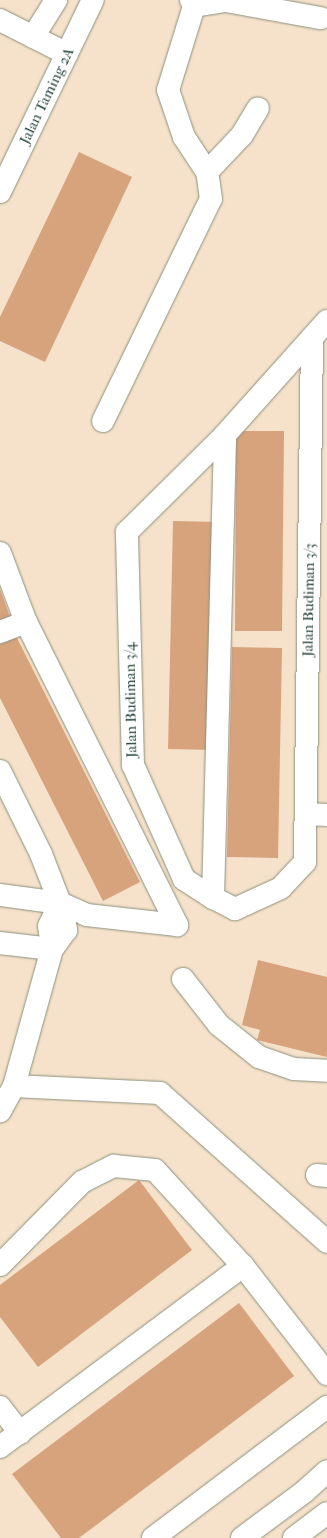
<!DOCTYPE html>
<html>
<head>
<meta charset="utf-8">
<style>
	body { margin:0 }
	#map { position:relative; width:327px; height:1538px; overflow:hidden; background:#f6e2ca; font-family:"IM FELL French Canon",serif }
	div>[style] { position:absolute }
	.building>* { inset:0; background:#d6a37c }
	.roads { filter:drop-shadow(0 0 1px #8a907f) drop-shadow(0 0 1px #8a907f) }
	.minor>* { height:22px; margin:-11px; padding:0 11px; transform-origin:11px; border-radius:11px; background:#fff }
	span { translate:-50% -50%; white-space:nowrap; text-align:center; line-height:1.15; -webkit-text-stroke:3.5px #fff; paint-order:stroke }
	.street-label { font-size:15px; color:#1f3d34 }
</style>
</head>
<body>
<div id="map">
	<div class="building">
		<i style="clip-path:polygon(79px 152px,132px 177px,45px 362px,0 341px,0 317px)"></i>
		<i style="clip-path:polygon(236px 431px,284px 431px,282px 631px,235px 631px)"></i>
		<i style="clip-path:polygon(173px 521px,220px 522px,215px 750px,168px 749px)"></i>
		<i style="clip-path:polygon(0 589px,10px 617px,0 620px)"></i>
		<i style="clip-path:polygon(16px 636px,140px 882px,103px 901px,0 698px,0 644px)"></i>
		<i style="clip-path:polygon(232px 647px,282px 648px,278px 858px,227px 857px)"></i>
		<i style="clip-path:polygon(258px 960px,327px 977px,327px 1057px,257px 1040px,260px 1030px,242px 1025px)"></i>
		<i style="clip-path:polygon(139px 1180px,192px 1250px,38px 1367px,0 1317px,0 1285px)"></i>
		<i style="clip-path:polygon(239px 1303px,294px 1376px,79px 1538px,61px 1538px,12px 1474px)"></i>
	</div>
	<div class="roads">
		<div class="minor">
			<i style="left:194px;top:6px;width:32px;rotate:-9deg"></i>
			<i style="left:226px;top:1px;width:96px;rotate:10.3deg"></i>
			<i style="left:0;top:20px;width:75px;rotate:26.9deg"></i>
			<i style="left:33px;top:37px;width:44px;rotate:-58.1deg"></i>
			<i style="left:207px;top:172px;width:51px;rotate:-46.6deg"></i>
			<i style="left:242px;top:135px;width:31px;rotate:-59deg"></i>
			<i style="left:0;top:192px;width:213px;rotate:-64.2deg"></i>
			<i style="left:312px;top:338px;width:524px;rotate:90.77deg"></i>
			<i style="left:305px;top:862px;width:35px;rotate:133deg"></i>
			<i style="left:281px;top:888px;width:51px;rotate:155.5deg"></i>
			<i style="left:235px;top:909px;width:25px;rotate:-153deg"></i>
			<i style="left:213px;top:898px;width:35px;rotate:-147deg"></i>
			<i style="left:184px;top:879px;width:125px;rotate:-114.1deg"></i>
			<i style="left:133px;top:765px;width:233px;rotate:-91.5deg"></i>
			<i style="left:127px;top:532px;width:138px;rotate:-44.7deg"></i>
			<i style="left:225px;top:435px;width:153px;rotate:-48.2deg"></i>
			<i style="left:103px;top:421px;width:247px;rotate:-64.1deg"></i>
			<i style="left:211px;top:199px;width:27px;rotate:-98deg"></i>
			<i style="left:207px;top:172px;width:42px;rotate:-123.3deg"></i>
			<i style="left:184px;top:137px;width:50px;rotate:-108.8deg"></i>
			<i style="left:168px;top:90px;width:88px;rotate:-72.8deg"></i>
			<i style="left:194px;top:6px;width:7px;rotate:-117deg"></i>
			<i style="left:0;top:553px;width:74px;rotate:69.4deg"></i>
			<i style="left:26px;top:622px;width:339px;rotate:63.5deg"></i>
			<i style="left:177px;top:925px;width:91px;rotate:-173.7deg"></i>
			<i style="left:87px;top:915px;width:30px;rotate:-156deg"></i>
			<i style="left:60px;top:903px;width:61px;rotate:-172.4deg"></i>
			<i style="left:0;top:632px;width:28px;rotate:-21deg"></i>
			<i style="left:0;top:771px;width:93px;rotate:63.7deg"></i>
			<i style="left:41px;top:854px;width:53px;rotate:68.8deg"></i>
			<i style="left:60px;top:903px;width:28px;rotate:77deg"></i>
			<i style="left:66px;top:930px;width:24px;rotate:126deg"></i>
			<i style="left:52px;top:949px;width:23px;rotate:-97deg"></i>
			<i style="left:49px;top:926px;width:25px;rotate:-64deg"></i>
			<i style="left:306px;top:814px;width:21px;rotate:3deg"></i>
			<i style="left:213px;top:898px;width:463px;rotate:-88.5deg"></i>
			<i style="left:0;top:943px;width:52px;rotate:6.6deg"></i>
			<i style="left:52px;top:949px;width:142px;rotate:105.5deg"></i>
			<i style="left:14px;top:1086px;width:29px;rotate:119deg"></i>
			<i style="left:183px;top:979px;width:58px;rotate:52deg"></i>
			<i style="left:219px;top:1025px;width:51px;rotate:38.7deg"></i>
			<i style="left:259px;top:1057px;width:37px;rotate:19deg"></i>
			<i style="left:294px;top:1069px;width:33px;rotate:3deg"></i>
			<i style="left:14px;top:1086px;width:146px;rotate:2.7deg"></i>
			<i style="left:160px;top:1093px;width:224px;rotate:41.7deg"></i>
			<i style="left:317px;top:1175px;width:10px;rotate:6deg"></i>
			<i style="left:0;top:1265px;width:117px;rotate:-45.3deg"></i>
			<i style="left:82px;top:1182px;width:36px;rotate:-27deg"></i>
			<i style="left:114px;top:1166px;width:41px;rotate:5.6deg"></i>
			<i style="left:155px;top:1170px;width:130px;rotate:47.5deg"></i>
			<i style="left:243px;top:1266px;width:137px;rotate:52.1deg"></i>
			<i style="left:0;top:1407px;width:33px;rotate:52deg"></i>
			<i style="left:0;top:1447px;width:303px;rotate:-36.7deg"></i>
			<i style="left:153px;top:1538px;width:218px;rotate:-37deg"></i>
			<i style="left:242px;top:1538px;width:77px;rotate:-36.6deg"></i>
			<i style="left:304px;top:1492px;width:31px;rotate:-42deg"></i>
			<i style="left:294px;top:1538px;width:41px;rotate:-37.1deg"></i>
		</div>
	</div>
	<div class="street-label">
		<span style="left:47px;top:96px;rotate:-64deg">Jalan Taming 2A</span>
		<span style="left:309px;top:600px;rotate:-89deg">Jalan Budiman 3/3</span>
		<span style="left:131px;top:700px;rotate:-91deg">Jalan Budiman 3/4</span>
	</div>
</div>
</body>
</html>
